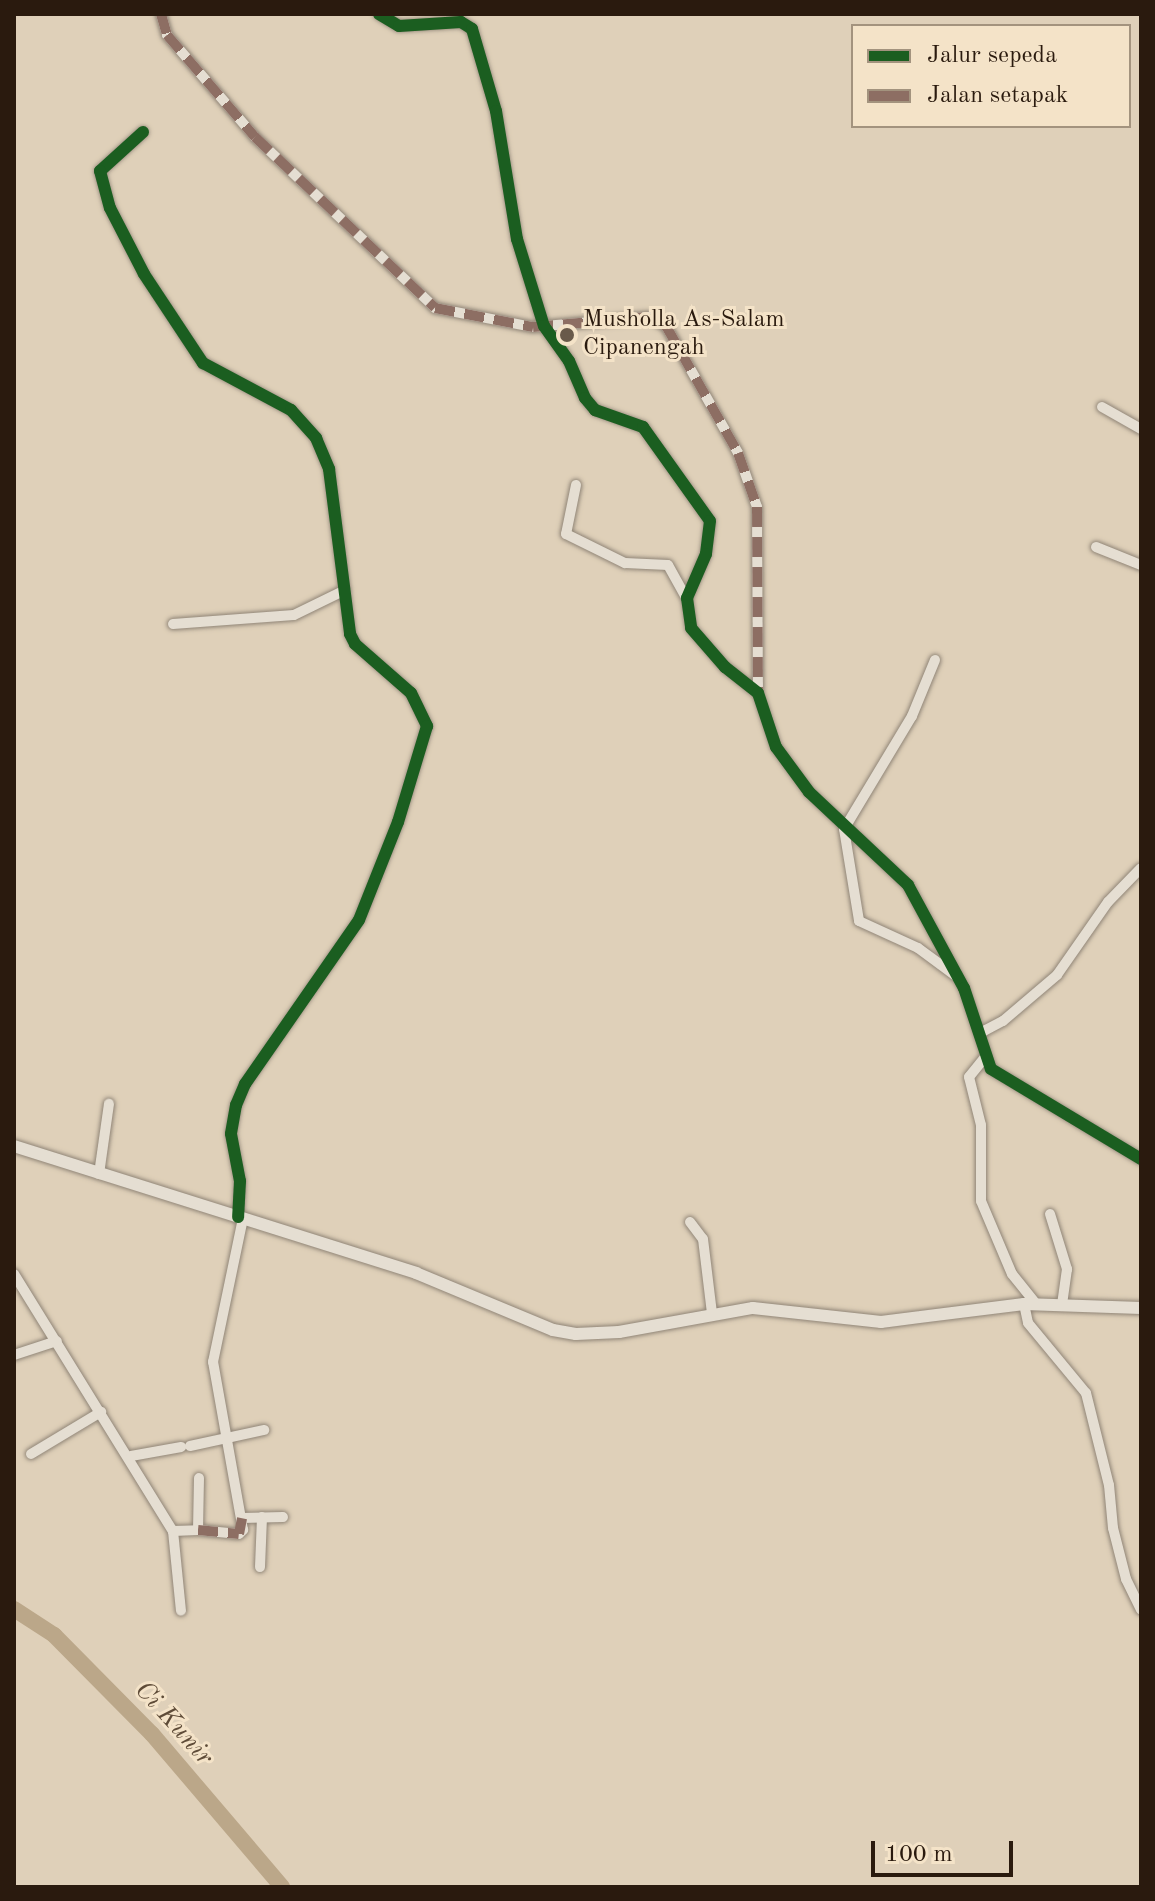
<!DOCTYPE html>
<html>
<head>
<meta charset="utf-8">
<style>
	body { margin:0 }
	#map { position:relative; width:1155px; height:1901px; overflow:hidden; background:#dfd0b9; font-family:"Old Standard TT",serif }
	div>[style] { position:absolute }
	.river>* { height:16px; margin:-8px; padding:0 8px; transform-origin:8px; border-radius:8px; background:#bba789 }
	.roads { filter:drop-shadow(0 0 2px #908577) drop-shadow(0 0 2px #908577) }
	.minor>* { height:10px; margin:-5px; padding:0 5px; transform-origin:5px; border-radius:5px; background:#e5ded2 }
	.tertiary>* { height:12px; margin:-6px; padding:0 6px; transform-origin:6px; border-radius:6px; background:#e5ded2 }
	.quiet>* { height:10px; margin-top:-5px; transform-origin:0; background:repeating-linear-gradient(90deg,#8d6e63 0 20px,transparent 0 30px) }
	.cycleway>* { height:12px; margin:-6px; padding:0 6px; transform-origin:6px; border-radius:6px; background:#1b5e20 }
	.dots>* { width:22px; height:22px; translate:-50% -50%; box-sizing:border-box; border:4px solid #f4e3c8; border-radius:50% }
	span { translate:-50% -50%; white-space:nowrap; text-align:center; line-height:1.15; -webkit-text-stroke:6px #f4e3c8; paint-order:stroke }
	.poi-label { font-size:24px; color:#2a1a0e }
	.left { translate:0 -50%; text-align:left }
	.water-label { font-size:26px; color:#5e4b37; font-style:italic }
	.frame { position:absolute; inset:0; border:16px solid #2a1a0e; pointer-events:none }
	.legend { position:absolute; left:851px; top:24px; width:280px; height:104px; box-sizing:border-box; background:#f4e3c8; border:2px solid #a3937e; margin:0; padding:10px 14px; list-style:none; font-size:24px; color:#2a1a0e }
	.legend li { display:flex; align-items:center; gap:16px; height:40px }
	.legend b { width:40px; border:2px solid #a3937e }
	.scale { position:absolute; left:871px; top:1841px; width:142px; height:36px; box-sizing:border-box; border:4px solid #2a1a0e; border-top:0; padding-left:10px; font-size:24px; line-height:28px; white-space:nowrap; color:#2a1a0e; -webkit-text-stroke:6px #f4e3c8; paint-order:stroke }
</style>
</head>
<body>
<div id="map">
	<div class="river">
		<i style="left:14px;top:1609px;width:48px;rotate:33deg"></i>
		<i style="left:54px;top:1635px;width:139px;rotate:45.3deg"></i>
		<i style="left:152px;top:1734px;width:201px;rotate:49.6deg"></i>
	</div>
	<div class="roads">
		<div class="minor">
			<i style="left:161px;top:14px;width:22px;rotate:74deg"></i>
			<i style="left:167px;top:35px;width:135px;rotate:49.2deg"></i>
			<i style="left:255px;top:137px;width:248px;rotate:43.5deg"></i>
			<i style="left:435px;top:308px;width:100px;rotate:11deg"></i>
			<i style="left:533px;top:327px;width:116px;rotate:-4.9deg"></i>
			<i style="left:649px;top:317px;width:19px;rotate:28deg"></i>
			<i style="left:666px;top:326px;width:146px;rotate:60.4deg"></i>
			<i style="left:738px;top:453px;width:57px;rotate:70.6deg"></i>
			<i style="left:757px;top:507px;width:186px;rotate:89.7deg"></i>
			<i style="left:379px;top:14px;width:23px;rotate:31deg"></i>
			<i style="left:399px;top:26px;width:62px;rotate:-3.7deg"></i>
			<i style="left:461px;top:22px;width:13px;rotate:32deg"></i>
			<i style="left:472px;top:29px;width:85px;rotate:73.7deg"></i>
			<i style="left:496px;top:111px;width:130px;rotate:80.7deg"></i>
			<i style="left:517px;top:239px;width:91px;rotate:72.8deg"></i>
			<i style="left:544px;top:326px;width:43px;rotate:54.5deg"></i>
			<i style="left:569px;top:361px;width:40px;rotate:66.6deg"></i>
			<i style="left:585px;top:398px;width:16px;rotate:50deg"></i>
			<i style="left:595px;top:410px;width:51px;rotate:19.5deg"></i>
			<i style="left:643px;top:427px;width:115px;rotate:54.5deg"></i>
			<i style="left:710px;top:521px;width:33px;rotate:97deg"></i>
			<i style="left:706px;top:554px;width:48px;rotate:113.4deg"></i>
			<i style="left:687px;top:598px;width:30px;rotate:82deg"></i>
			<i style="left:691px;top:628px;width:52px;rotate:48.9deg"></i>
			<i style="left:725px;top:667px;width:42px;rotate:38.2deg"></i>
			<i style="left:758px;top:693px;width:57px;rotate:71.6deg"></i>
			<i style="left:776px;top:747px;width:56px;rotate:53.7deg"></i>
			<i style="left:809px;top:792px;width:136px;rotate:43.2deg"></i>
			<i style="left:908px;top:885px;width:117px;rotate:61.5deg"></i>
			<i style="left:964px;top:988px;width:85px;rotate:71.6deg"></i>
			<i style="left:991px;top:1069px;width:175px;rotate:31deg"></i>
			<i style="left:143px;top:132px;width:58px;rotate:137.8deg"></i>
			<i style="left:100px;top:171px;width:38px;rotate:75deg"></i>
			<i style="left:110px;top:208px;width:74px;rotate:62.7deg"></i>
			<i style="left:144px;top:274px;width:107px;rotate:56.5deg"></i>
			<i style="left:203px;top:363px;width:100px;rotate:28.1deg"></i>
			<i style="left:291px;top:410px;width:38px;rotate:48deg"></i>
			<i style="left:316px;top:438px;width:34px;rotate:67deg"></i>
			<i style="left:329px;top:469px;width:166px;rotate:82.7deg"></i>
			<i style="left:350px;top:634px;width:11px;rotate:63deg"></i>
			<i style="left:355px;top:644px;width:74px;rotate:41.2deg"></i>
			<i style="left:411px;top:693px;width:37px;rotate:64deg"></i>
			<i style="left:427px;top:726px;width:100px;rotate:106.8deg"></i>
			<i style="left:398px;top:822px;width:105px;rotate:111.7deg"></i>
			<i style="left:359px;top:920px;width:200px;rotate:124.8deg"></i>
			<i style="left:245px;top:1084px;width:23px;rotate:113deg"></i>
			<i style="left:236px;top:1105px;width:29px;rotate:100deg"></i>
			<i style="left:231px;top:1134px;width:48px;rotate:79.2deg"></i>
			<i style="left:240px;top:1181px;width:36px;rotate:93deg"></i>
			<i style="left:1102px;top:407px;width:45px;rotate:29.4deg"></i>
			<i style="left:576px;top:485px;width:50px;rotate:101.5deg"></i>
			<i style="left:566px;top:534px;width:66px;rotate:26.2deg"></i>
			<i style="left:625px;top:563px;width:43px;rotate:2.7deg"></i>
			<i style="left:668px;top:565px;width:37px;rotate:61deg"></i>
			<i style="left:1096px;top:547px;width:48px;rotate:21.8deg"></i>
			<i style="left:173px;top:624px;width:121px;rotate:-4.3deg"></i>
			<i style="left:294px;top:615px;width:57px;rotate:-26.1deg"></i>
			<i style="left:935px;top:660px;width:61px;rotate:112.3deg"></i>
			<i style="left:912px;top:716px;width:132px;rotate:121deg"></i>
			<i style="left:844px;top:829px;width:93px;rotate:80.7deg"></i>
			<i style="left:859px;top:921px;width:65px;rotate:24.6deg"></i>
			<i style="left:918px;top:948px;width:47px;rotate:36.4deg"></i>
			<i style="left:980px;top:1033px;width:26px;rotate:-28deg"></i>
			<i style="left:1003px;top:1021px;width:71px;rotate:-40.4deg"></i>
			<i style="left:1057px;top:975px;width:89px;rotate:-55.1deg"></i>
			<i style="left:1108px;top:902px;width:47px;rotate:-45.9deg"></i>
			<i style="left:986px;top:1056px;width:27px;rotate:129deg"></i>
			<i style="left:969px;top:1077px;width:49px;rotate:76deg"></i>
			<i style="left:981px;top:1125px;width:76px;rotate:90deg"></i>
			<i style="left:981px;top:1201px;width:79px;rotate:67deg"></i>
			<i style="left:1012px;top:1274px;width:38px;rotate:51deg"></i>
			<i style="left:99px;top:1174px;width:71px;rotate:-81.9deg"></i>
			<i style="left:1050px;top:1214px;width:58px;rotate:72.8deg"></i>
			<i style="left:1067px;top:1269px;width:35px;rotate:98deg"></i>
			<i style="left:690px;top:1222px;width:21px;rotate:53deg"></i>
			<i style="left:703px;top:1239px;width:75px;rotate:83.1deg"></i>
			<i style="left:14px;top:1274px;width:302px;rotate:58.3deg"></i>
			<i style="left:173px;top:1531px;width:80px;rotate:84.3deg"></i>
			<i style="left:1024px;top:1304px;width:19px;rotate:78deg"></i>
			<i style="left:1028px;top:1323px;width:91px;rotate:50.4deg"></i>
			<i style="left:1086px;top:1393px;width:95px;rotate:76deg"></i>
			<i style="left:1109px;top:1485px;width:43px;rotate:84.7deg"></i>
			<i style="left:1113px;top:1528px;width:53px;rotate:75.7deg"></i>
			<i style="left:1126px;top:1579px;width:34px;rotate:64deg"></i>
			<i style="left:14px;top:1355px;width:45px;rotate:-18deg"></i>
			<i style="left:190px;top:1446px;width:76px;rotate:-12.2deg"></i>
			<i style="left:31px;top:1454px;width:82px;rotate:-31deg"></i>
			<i style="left:131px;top:1456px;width:51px;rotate:-10.2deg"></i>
			<i style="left:242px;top:1518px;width:41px;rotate:-1.4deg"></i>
			<i style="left:198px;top:1530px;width:41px;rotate:5.6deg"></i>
			<i style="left:239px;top:1534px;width:6px;rotate:-45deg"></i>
			<i style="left:243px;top:1530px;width:171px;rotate:-100.1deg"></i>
			<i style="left:213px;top:1362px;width:146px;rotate:-78.2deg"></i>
			<i style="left:173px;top:1531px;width:25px;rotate:-2deg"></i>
			<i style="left:198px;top:1530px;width:52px;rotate:-88.9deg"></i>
			<i style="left:260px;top:1567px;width:50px;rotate:-87.7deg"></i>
		</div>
		<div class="tertiary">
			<i style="left:14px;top:1146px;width:422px;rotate:17.5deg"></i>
			<i style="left:416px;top:1273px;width:148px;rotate:22.6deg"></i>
			<i style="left:553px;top:1330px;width:23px;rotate:10deg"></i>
			<i style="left:576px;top:1334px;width:43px;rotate:-2.7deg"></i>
			<i style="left:619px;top:1332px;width:136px;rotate:-10.2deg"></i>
			<i style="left:753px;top:1308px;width:129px;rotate:6.2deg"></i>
			<i style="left:881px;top:1322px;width:144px;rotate:-7.2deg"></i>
			<i style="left:1024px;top:1304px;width:117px;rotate:2deg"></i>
		</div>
	</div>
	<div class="quiet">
		<i style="left:161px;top:14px;width:22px;rotate:74deg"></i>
		<i style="left:167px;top:35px;width:135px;rotate:49.2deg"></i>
		<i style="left:255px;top:137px;width:248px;rotate:43.5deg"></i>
		<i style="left:435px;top:308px;width:100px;rotate:11deg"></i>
		<i style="left:533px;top:327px;width:116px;rotate:-4.9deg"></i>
		<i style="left:649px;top:317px;width:19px;rotate:28deg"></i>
		<i style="left:666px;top:326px;width:146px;rotate:60.4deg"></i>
		<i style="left:738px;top:453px;width:57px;rotate:70.6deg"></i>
		<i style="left:757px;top:507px;width:186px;rotate:89.7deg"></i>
		<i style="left:198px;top:1530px;width:41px;rotate:5.6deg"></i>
		<i style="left:239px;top:1534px;width:16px;rotate:-79deg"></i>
	</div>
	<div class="cycleway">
		<i style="left:379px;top:14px;width:23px;rotate:31deg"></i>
		<i style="left:399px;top:26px;width:62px;rotate:-3.7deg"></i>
		<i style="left:461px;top:22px;width:13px;rotate:32deg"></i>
		<i style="left:472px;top:29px;width:85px;rotate:73.7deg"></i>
		<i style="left:496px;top:111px;width:130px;rotate:80.7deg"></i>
		<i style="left:517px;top:239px;width:91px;rotate:72.8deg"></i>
		<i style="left:544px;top:326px;width:43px;rotate:54.5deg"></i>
		<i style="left:569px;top:361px;width:40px;rotate:66.6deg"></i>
		<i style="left:585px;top:398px;width:16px;rotate:50deg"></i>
		<i style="left:595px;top:410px;width:51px;rotate:19.5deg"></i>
		<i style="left:643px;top:427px;width:115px;rotate:54.5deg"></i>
		<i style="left:710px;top:521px;width:33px;rotate:97deg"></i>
		<i style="left:706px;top:554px;width:48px;rotate:113.4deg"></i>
		<i style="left:687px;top:598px;width:30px;rotate:82deg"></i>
		<i style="left:691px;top:628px;width:52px;rotate:48.9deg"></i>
		<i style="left:725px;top:667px;width:42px;rotate:38.2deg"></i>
		<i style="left:758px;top:693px;width:57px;rotate:71.6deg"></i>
		<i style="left:776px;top:747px;width:56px;rotate:53.7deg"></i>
		<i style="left:809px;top:792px;width:136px;rotate:43.2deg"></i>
		<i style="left:908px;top:885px;width:117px;rotate:61.5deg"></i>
		<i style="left:964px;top:988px;width:85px;rotate:71.6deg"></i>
		<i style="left:991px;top:1069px;width:175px;rotate:31deg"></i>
		<i style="left:143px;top:132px;width:58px;rotate:137.8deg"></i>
		<i style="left:100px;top:171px;width:38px;rotate:75deg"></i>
		<i style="left:110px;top:208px;width:74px;rotate:62.7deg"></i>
		<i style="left:144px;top:274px;width:107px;rotate:56.5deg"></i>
		<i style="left:203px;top:363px;width:100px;rotate:28.1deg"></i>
		<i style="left:291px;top:410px;width:38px;rotate:48deg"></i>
		<i style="left:316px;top:438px;width:34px;rotate:67deg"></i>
		<i style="left:329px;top:469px;width:166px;rotate:82.7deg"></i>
		<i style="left:350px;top:634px;width:11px;rotate:63deg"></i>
		<i style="left:355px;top:644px;width:74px;rotate:41.2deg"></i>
		<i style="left:411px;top:693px;width:37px;rotate:64deg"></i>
		<i style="left:427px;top:726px;width:100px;rotate:106.8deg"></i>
		<i style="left:398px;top:822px;width:105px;rotate:111.7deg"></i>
		<i style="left:359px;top:920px;width:200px;rotate:124.8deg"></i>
		<i style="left:245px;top:1084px;width:23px;rotate:113deg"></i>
		<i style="left:236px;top:1105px;width:29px;rotate:100deg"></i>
		<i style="left:231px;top:1134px;width:48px;rotate:79.2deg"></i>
		<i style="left:240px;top:1181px;width:36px;rotate:93deg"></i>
	</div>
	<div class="dots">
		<i style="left:567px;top:335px;background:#695a4a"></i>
	</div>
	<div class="poi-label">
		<span class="left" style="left:583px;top:335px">Musholla As-Salam<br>Cipanengah</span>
	</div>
	<div class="water-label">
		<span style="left:173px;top:1724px;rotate:48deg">Ci Kunir</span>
	</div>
	<div class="frame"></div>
	<ul class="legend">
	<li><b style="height:10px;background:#1b5e20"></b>Jalur sepeda</li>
	<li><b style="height:10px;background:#8d6e63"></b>Jalan setapak</li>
	</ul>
	<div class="scale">100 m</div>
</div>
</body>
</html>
